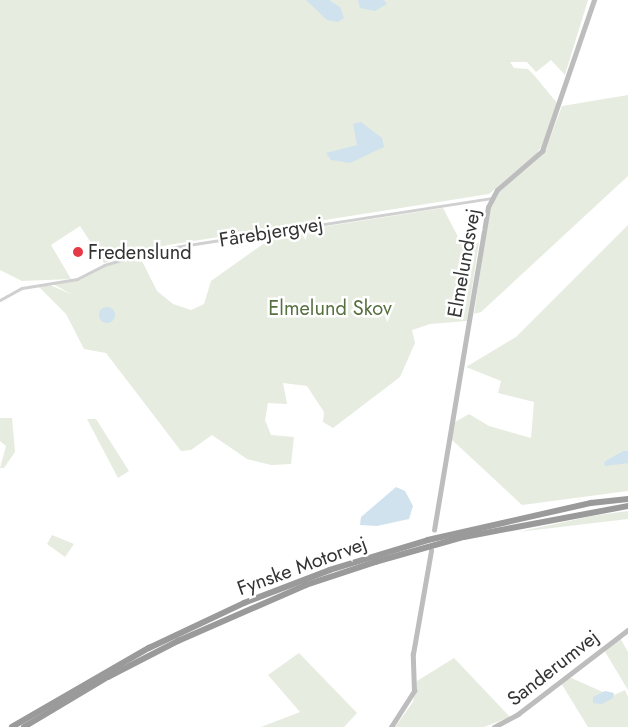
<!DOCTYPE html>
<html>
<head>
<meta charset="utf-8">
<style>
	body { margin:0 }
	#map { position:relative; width:628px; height:727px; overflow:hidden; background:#fff; font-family:Jost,sans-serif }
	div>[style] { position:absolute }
	.green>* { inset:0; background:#e6ecdf }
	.water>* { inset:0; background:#cfe2ee }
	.round { border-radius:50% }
	.street>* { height:3px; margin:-1.5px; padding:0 1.5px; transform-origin:1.5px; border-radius:1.5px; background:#d0d0d0 }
	.secondary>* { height:4.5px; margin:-2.25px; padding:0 2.25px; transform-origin:2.25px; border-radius:2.25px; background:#bdbdbd }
	.highway>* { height:5.5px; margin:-2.75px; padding:0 2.75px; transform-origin:2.75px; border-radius:2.75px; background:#9a9a9a }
	.dots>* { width:14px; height:14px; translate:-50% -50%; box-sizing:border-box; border:2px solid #fff; border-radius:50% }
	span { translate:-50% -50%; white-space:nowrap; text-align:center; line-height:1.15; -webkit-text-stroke:5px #fff; paint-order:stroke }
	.street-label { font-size:20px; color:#333 }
	.poi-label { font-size:20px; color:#333 }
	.left { translate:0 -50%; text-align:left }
	.park-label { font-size:20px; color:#56703f }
</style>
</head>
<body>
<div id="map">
	<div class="green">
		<i style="clip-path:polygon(0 0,588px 0,565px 75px,551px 60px,536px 72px,527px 62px,510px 62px,514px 68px,528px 69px,534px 75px,557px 103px,542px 146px,536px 154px,489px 194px,168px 245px,104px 263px,80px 226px,51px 245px,71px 279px,22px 281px,0 270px)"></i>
		<i style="clip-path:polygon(628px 95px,628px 176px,481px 312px,474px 314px,489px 211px,497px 194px,545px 151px,562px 106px)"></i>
		<i style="clip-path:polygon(443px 208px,466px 252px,479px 242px,467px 321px,430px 324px,412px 330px,415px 343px,400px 377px,333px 428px,323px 422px,324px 412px,307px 386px,283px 383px,287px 404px,268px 403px,265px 420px,271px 435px,294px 437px,291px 464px,271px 465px,247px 459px,212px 435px,191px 450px,181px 451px,106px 353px,84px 349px,66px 314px,39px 287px,50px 285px,73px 295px,53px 284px,79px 280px,106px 266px,140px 257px,157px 291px,173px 304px,191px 310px,204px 304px,211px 281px,277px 234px)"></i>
		<i style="clip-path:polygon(628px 225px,628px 491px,522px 505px,451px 439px,455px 422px,469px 414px,489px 426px,531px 438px,534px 402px,498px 393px,501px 381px,466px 367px,516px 337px)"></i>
		<i style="clip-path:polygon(0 418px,12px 418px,15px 452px,4px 468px,0 468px,6px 446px,0 441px)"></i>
		<i style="clip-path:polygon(87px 419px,96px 419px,129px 471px,118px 478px)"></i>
		<i style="clip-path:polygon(628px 511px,628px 519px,518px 532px,592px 516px)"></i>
		<i style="clip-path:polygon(52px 535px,74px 544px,65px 557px,47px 544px)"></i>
		<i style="clip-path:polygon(620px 638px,628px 652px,628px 690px,604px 650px)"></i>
		<i style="clip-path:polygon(299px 653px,357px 713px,344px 727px,261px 727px,300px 712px,268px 675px)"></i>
		<i style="clip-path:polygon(454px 658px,510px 717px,484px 727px,395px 727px,413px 702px,417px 681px)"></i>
		<i style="clip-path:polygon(569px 677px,612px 696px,625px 690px,628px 697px,628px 727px,588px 727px,561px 683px)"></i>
	</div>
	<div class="water">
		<i style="clip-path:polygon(306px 0,329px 0,340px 7px,344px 18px,338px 22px,327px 20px)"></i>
		<i style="clip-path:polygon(358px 0,384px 0,387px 4px,375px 11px,360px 8px)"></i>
		<i style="clip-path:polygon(361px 122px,382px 138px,384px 147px,350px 163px,331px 160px,326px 153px,357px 145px,353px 124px)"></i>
		<i class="round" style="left:99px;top:307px;width:16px;height:16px"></i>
		<i style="clip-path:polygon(623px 451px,628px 451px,628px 463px,605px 466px,604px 462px)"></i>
		<i style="clip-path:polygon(396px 487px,405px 491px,413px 506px,409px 519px,377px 526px,360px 525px,361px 517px)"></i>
		<i style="clip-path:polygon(605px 691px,614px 693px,613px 698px,602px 704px,593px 703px,593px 697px)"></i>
	</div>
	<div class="street">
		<i style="left:0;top:300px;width:25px;rotate:-29deg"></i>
		<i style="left:22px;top:288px;width:56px;rotate:-9.3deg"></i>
		<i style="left:77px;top:279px;width:30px;rotate:-27deg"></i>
		<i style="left:104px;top:265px;width:54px;rotate:-16.1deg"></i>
		<i style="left:156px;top:250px;width:339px;rotate:-8.8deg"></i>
	</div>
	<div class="secondary">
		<i style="left:434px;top:530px;width:327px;rotate:-80.5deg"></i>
		<i style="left:488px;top:207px;width:19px;rotate:-62deg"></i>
		<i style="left:497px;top:190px;width:60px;rotate:-40.9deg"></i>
		<i style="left:542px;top:151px;width:160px;rotate:-71deg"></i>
		<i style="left:391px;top:727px;width:43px;rotate:-57.4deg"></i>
		<i style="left:414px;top:691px;width:37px;rotate:-92deg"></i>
		<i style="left:413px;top:654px;width:105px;rotate:-80.1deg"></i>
		<i style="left:494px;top:727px;width:27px;rotate:-28deg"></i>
		<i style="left:518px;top:714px;width:138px;rotate:-37.4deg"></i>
	</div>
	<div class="highway">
		<i style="left:12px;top:727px;width:158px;rotate:-30deg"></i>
		<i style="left:149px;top:648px;width:105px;rotate:-25.3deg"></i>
		<i style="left:244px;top:603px;width:92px;rotate:-21deg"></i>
		<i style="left:330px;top:570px;width:102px;rotate:-17deg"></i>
		<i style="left:428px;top:540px;width:167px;rotate:-12.8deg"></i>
		<i style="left:591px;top:503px;width:37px;rotate:-6deg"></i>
		<i style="left:24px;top:727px;width:98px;rotate:-30.8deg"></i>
		<i style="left:108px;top:677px;width:79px;rotate:-27.2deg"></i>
		<i style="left:178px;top:641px;width:140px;rotate:-23.6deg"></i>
		<i style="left:306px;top:585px;width:73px;rotate:-18.4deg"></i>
		<i style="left:375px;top:562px;width:92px;rotate:-15.7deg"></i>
		<i style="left:464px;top:537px;width:167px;rotate:-10.7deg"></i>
	</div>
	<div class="dots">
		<i style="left:78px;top:252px;background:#e63946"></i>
	</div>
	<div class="street-label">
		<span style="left:271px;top:232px;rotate:-9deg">Fårebjergvej</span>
		<span style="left:464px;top:263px;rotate:-80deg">Elmelundsvej</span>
		<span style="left:302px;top:566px;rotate:-20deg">Fynske Motorvej</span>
		<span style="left:553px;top:668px;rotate:-38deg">Sanderumvej</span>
	</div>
	<div class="poi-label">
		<span class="left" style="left:88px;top:252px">Fredenslund</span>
	</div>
	<div class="park-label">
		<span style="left:330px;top:308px">Elmelund Skov</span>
	</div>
</div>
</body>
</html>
